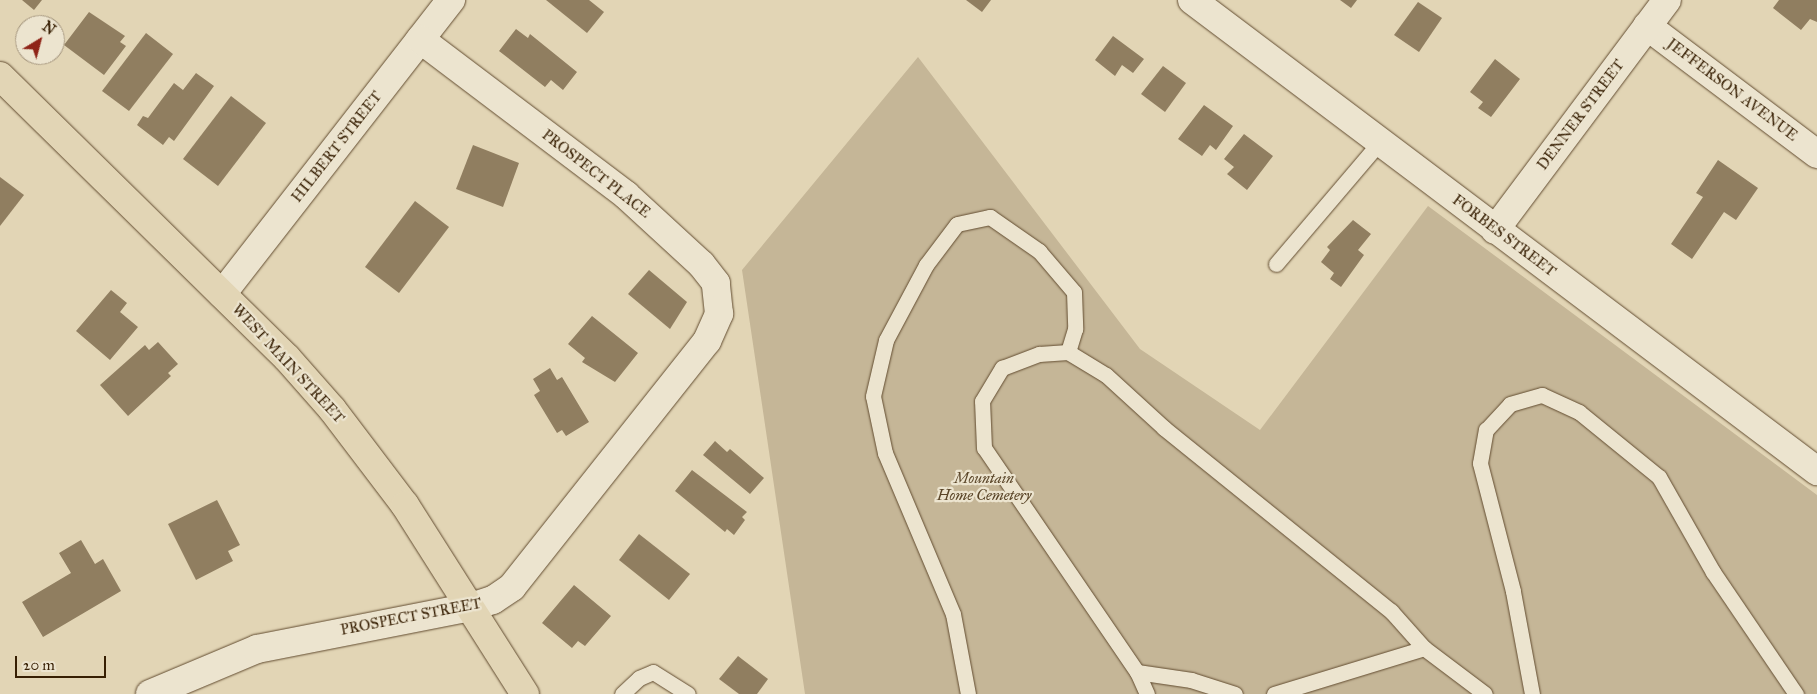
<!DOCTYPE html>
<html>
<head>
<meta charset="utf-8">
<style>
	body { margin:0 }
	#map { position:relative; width:1817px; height:694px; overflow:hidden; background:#e2d5b5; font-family:"IM FELL Great Primer",serif }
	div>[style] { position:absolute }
	.green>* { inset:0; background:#c5b697 }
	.building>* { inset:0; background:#907e60 }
	.roads { filter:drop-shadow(0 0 1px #624c30) drop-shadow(0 0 1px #624c30) }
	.lane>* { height:15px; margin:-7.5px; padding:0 7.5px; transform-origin:7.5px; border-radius:7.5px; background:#ece4cf }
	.street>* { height:28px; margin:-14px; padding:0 14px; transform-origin:14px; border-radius:14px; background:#ece4cf }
	.primary>* { height:28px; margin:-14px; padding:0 14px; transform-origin:14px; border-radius:14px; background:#e2d5b5 }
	span { translate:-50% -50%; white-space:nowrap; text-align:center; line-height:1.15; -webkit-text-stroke:4.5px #ece4cf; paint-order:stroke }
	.street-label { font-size:15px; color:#371f03 }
	.park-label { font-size:15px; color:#5a4528; font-style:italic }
	.north { position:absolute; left:15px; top:15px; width:50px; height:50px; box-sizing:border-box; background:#ece4cf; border:1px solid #a4957d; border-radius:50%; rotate:37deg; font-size:14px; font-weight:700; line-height:20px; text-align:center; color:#371f03 }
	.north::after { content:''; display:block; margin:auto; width:18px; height:22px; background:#8f2418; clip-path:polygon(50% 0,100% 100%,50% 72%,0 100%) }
	.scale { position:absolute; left:15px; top:656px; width:91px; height:22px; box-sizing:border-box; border:2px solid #371f03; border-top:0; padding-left:6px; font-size:15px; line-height:18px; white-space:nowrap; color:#371f03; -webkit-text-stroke:4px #ece4cf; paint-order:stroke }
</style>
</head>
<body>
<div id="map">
	<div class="green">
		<i style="clip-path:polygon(918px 57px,1140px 349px,1260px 430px,1428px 206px,1817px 495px,1817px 694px,805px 694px,742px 270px)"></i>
	</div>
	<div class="building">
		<i style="clip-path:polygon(22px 0,42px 0,34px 10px)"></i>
		<i style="clip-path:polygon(546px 0,589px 0,604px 12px,587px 33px)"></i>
		<i style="clip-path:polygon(966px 0,991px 0,982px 12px)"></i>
		<i style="clip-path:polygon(1340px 0,1357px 0,1351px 8px)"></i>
		<i style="clip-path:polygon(1779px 0,1817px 0,1817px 22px,1810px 19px,1801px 30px,1773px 8px)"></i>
		<i style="clip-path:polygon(1418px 2px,1442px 18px,1419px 52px,1394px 35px)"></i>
		<i style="clip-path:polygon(89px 12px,125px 36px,120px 42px,126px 46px,104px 75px,64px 45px)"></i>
		<i style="clip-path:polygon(516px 29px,528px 38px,530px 34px,577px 72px,563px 90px,551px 80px,545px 87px,499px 51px)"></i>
		<i style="clip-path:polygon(146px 33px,173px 54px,129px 111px,102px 91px)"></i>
		<i style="clip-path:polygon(1113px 36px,1144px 59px,1133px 73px,1122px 65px,1115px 76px,1095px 60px)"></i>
		<i style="clip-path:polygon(1495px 59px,1520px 79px,1491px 117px,1478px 108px,1483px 102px,1470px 92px)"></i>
		<i style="clip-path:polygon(1163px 66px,1186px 83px,1165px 112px,1141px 94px)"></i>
		<i style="clip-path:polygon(196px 73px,214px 86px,174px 141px,169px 137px,163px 145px,137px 125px,143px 116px,148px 118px,174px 83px,183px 90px)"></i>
		<i style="clip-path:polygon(231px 96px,266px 123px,218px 186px,183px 159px)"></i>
		<i style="clip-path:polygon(1204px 105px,1233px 126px,1216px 150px,1210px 145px,1202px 156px,1178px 139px)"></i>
		<i style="clip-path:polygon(1244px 134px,1273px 156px,1247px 190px,1227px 174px,1234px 167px,1224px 159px)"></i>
		<i style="clip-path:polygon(473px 145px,519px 163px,503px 207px,456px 189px)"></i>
		<i style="clip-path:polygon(1718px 160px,1758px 188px,1736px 220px,1724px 212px,1692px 259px,1671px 244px,1703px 197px,1696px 193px)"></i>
		<i style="clip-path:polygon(0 177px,24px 195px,0 226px)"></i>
		<i style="clip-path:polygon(415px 201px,449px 227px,399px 293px,365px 267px)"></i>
		<i style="clip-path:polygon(1353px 220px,1371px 234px,1358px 250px,1364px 255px,1341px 287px,1330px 279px,1334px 273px,1321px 262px,1330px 250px,1327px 247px)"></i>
		<i style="clip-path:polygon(649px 270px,687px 302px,670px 329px,628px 294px)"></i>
		<i style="clip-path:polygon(111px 290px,127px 303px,120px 312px,138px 327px,110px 360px,76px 331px)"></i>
		<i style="clip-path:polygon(592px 316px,638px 353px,615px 382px,582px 362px,585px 358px,568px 344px)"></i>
		<i style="clip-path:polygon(158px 342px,178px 364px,168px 373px,171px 376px,128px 416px,100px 385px,145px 345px,149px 350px)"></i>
		<i style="clip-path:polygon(550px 368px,557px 380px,562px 377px,589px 422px,566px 436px,562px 430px,557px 433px,534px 395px,540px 391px,533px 379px)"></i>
		<i style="clip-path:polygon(715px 441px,727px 452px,730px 449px,764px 478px,750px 494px,703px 455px)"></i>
		<i style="clip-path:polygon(692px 470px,747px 512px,742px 517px,745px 520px,734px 535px,727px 529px,725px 532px,675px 491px)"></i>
		<i style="clip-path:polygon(217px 500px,240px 545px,228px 551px,233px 561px,196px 580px,168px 524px)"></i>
		<i style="clip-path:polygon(639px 534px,690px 574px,669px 600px,619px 560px)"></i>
		<i style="clip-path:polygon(81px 540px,95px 564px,103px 559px,121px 591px,43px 637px,22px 602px,71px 573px,59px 553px)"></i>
		<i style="clip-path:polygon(574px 585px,611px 616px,585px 646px,578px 641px,572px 648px,542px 623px)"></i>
		<i style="clip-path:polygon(738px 656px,768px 679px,757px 694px,739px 694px,719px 679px)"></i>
	</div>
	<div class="roads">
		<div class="lane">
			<i style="left:1276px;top:264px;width:160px;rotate:-49.6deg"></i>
			<i style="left:1137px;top:672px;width:271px;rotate:-124.3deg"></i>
			<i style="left:984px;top:448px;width:47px;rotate:-92.4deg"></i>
			<i style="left:982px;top:401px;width:39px;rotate:-59deg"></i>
			<i style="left:1002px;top:368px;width:40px;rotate:-21deg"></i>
			<i style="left:1039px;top:354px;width:29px;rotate:-4deg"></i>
			<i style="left:1068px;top:352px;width:44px;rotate:31.2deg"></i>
			<i style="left:1106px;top:375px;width:79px;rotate:42.4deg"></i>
			<i style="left:1164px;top:428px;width:292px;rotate:38.9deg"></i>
			<i style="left:1391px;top:611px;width:50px;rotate:48.3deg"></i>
			<i style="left:622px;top:694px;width:23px;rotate:-43deg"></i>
			<i style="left:639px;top:678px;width:15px;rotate:-23deg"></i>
			<i style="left:653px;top:672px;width:41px;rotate:32.2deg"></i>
			<i style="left:968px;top:694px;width:81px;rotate:-100.6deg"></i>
			<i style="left:953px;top:614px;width:175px;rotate:-112.9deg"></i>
			<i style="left:885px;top:453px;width:58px;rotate:-101.9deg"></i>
			<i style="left:873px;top:396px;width:57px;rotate:-76.9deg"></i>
			<i style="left:886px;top:340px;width:85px;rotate:-61.9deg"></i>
			<i style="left:926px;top:265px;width:51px;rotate:-52.9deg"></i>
			<i style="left:957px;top:224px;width:34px;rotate:-12deg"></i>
			<i style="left:990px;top:217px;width:60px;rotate:34.8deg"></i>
			<i style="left:1039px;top:251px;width:54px;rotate:49.5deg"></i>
			<i style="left:1074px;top:292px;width:37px;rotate:88deg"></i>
			<i style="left:1075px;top:329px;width:24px;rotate:107deg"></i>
			<i style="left:1147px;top:694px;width:24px;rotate:-114deg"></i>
			<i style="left:1137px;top:672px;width:55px;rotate:8.4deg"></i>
			<i style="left:1191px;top:680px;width:46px;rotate:17.7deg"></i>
			<i style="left:1274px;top:694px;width:157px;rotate:-17deg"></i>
			<i style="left:1424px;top:648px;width:76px;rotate:37deg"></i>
			<i style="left:1532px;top:694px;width:105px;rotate:-100.5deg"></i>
			<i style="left:1513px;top:591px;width:132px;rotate:-104.5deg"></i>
			<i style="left:1480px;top:463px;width:34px;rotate:-80deg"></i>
			<i style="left:1486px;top:430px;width:35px;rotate:-47deg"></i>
			<i style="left:1510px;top:404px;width:33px;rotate:-16deg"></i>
			<i style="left:1542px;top:395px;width:41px;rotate:24.7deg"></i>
			<i style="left:1579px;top:412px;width:103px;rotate:39.1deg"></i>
			<i style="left:1659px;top:477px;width:109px;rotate:60.4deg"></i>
			<i style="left:1713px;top:572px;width:148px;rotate:55.8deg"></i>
		</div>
		<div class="street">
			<i style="left:1192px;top:0;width:783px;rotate:37deg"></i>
			<i style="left:1647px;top:26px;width:213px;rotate:37deg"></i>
			<i style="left:1495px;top:230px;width:287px;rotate:-53.2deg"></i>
			<i style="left:222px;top:294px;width:373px;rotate:-52.1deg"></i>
			<i style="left:150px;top:694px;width:116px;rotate:-22.8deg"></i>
			<i style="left:257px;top:649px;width:218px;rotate:-11.1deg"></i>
			<i style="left:471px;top:607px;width:23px;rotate:-18deg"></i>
			<i style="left:493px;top:600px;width:23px;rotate:-34deg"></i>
			<i style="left:512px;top:587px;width:314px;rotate:-51.6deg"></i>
			<i style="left:707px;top:341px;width:30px;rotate:-66deg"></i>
			<i style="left:719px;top:314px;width:31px;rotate:-96deg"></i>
			<i style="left:716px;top:283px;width:24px;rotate:-128deg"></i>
			<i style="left:701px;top:264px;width:102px;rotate:-137.4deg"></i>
			<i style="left:626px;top:195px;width:258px;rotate:-142.9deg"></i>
		</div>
		<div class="primary">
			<i style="left:0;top:76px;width:402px;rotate:44.5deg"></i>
			<i style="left:287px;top:358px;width:68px;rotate:48.6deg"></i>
			<i style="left:332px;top:409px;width:121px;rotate:52.8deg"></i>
			<i style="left:405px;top:505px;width:224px;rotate:57.6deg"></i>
		</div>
	</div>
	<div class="street-label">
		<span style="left:1732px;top:90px;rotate:37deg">JEFFERSON AVENUE</span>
		<span style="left:1581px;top:115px;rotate:-53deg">DENNER STREET</span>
		<span style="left:337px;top:147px;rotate:-52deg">HILBERT STREET</span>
		<span style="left:596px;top:174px;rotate:38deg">PROSPECT PLACE</span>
		<span style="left:1504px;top:236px;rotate:37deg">FORBES STREET</span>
		<span style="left:288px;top:364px;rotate:47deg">WEST MAIN STREET</span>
		<span style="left:411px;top:617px;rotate:-11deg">PROSPECT STREET</span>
	</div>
	<div class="park-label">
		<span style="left:984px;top:487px">Mountain<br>Home Cemetery</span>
	</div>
	<div class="north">N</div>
	<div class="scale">20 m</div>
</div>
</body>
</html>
